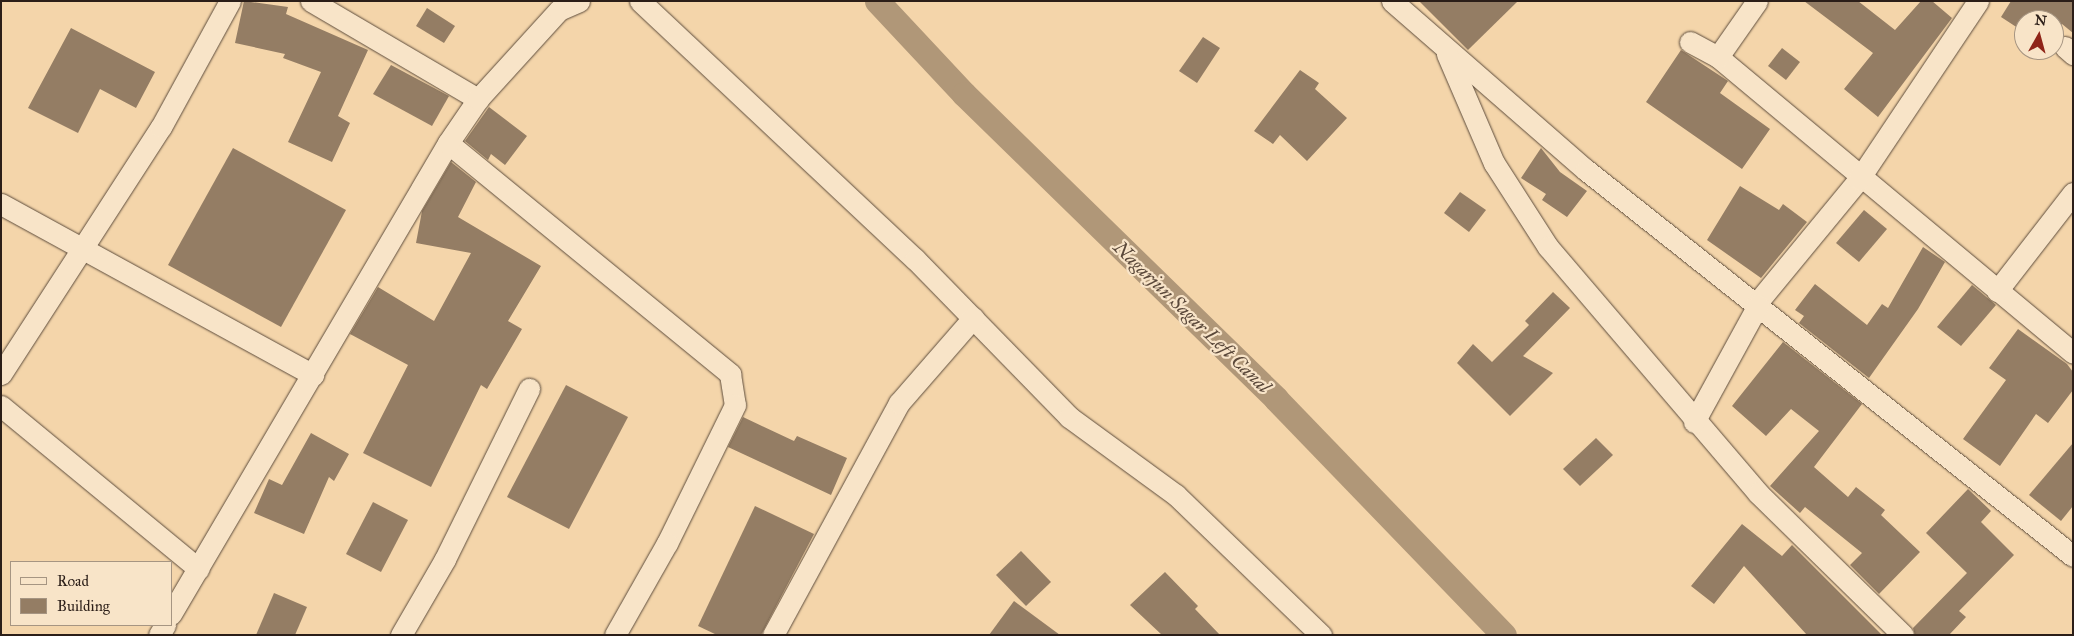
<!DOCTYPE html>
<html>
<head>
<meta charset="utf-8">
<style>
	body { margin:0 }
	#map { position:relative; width:2074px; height:636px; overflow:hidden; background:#f4d5aa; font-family:"IM FELL Great Primer",serif }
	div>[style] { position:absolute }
	.canal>* { height:25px; margin:-12.5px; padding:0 12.5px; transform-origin:12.5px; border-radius:12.5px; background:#b09778 }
	.building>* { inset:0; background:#947d64 }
	.roads { filter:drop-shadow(0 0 1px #5d4c3c) drop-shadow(0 0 1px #5d4c3c) }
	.street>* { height:21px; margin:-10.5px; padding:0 10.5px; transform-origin:10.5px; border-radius:10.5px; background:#f8e4c8 }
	span { translate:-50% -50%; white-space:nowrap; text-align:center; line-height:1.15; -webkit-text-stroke:4.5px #f8e4c8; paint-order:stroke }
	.water-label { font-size:19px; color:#5a483a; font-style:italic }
	.frame { position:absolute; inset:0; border:2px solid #2b1e18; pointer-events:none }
	.legend { position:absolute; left:10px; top:561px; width:162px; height:65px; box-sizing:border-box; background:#f8e4c8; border:1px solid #a69582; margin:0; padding:6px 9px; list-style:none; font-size:15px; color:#2b1e18 }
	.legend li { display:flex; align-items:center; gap:10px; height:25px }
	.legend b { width:25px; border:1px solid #a69582 }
	.north { position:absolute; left:2014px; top:10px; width:50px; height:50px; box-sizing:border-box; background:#f8e4c8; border:1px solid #a69582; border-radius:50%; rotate:7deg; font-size:14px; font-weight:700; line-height:20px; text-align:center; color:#2b1e18 }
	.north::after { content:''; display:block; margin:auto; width:18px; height:22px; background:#8f2418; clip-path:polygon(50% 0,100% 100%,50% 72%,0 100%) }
</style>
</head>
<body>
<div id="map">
	<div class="canal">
		<i style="left:877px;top:1px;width:127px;rotate:46.9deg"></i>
		<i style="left:964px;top:94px;width:436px;rotate:44.3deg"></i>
		<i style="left:1276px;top:399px;width:328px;rotate:46deg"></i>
	</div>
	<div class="building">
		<i style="clip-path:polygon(244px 1px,288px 7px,286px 14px,368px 50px,338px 116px,350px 123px,332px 162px,288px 142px,321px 72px,283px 58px,285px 54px,235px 43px)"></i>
		<i style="clip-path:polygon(1419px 1px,1518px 1px,1468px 50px)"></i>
		<i style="clip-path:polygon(1804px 1px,1858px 1px,1895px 30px,1921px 1px,1932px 1px,1952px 18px,1878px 117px,1844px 89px,1873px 53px)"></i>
		<i style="clip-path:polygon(2011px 1px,2073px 1px,2073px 33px,2062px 24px,2054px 36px,2054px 20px,2024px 20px,2024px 32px,2001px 17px)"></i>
		<i style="clip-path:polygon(427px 8px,455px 26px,444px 43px,416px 26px)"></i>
		<i style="clip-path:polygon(71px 28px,155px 72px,136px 108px,100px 89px,78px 133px,28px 108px)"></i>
		<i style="clip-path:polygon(1203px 37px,1220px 48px,1197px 83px,1179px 71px)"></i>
		<i style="clip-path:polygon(1782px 48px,1800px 62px,1786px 80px,1768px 66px)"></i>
		<i style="clip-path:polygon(1681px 50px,1728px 81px,1720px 93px,1770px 129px,1742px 169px,1646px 102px)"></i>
		<i style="clip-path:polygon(391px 65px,449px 96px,432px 126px,373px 94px)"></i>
		<i style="clip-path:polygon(1300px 70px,1319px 83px,1315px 89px,1347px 118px,1307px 161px,1280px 135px,1273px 144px,1254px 131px)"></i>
		<i style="clip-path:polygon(489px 107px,527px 136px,505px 165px,491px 154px,488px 160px,465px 141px)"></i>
		<i style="clip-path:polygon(233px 148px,346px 210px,281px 327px,168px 265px)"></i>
		<i style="clip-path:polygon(1541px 148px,1560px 172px,1587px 191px,1567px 217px,1542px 200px,1546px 194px,1521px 178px)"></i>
		<i style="clip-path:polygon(451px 162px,476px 182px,458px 217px,541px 266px,508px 321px,522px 329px,487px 389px,481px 385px,431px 487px,363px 453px,408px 365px,350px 334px,378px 287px,434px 321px,471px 253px,416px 243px,422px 211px)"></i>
		<i style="clip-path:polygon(1740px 186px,1779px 210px,1783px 204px,1807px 222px,1761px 278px,1707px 240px)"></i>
		<i style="clip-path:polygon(1460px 192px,1486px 210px,1469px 232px,1444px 213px)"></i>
		<i style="clip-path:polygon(1864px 210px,1887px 229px,1859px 262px,1836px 243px)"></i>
		<i style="clip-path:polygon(1923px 247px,1945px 262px,1918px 309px,1869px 378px,1799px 323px,1804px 316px,1795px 310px,1815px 284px,1867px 325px,1882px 304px,1888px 308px)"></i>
		<i style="clip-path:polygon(1972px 285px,1996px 305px,1961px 346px,1937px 327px)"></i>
		<i style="clip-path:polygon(1553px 292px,1570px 308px,1523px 356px,1553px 373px,1510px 416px,1457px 363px,1473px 344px,1492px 362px,1529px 325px,1525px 321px)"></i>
		<i style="clip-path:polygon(2018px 329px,2067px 364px,2073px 372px,2073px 390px,2048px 423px,2036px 414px,2000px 466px,1963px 439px,2006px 380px,1989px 368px)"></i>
		<i style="clip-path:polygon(1783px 342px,1862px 404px,1814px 467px,1848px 497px,1856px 487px,1885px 510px,1881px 515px,1920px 552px,1879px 594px,1850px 565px,1862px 553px,1805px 507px,1800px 513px,1770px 486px,1819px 431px,1791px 409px,1766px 436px,1732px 406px)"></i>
		<i style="clip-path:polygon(566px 385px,628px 417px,569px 529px,507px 497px)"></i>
		<i style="clip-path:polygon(743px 417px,794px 441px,797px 436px,847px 458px,831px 495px,728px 447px)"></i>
		<i style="clip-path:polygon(311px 433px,349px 454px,334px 481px,329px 477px,304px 534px,254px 513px,269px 479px,282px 485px)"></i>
		<i style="clip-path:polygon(1596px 438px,1613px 455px,1580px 486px,1563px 469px)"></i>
		<i style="clip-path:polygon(2073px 443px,2073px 506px,2061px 521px,2029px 495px)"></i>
		<i style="clip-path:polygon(1968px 489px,1991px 511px,1981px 522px,2014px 555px,1959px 611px,1966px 617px,1949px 635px,1915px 635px,1913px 628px,1967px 573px,1926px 533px)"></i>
		<i style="clip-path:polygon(373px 502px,408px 520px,381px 572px,346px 554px)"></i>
		<i style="clip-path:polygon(755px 506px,814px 534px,761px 635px,717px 635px,698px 626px)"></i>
		<i style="clip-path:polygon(1742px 524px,1782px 556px,1792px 545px,1882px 635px,1807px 635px,1744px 566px,1714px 604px,1691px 586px)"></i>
		<i style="clip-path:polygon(1021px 551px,1051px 582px,1026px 606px,996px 575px)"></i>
		<i style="clip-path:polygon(1165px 572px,1198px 606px,1195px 609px,1220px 635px,1162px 635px,1130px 605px)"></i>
		<i style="clip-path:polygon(274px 593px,307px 607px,295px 635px,256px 635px)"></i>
		<i style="clip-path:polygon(1014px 601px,1060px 635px,989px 635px)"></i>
	</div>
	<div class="roads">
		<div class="street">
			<i style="left:311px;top:1px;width:194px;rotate:30.4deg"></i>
			<i style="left:640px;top:1px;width:377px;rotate:43.2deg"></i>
			<i style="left:915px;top:259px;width:221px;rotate:45.7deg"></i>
			<i style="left:1069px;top:417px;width:132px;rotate:36.1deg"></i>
			<i style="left:1176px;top:495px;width:202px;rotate:44deg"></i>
			<i style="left:1392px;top:1px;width:257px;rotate:41.1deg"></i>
			<i style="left:1586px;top:170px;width:621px;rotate:38.4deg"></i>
			<i style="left:1690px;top:42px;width:32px;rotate:28deg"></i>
			<i style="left:1718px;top:57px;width:462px;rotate:39.8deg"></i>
			<i style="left:2065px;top:47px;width:11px;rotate:41deg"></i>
			<i style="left:1447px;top:54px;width:119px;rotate:66.7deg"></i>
			<i style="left:1494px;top:163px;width:100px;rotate:57.3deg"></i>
			<i style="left:1548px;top:247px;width:323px;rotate:49.5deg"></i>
			<i style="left:1758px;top:493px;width:203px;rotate:44.4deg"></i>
			<i style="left:1718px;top:57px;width:68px;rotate:-55.1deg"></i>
			<i style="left:448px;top:143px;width:365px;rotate:39.3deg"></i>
			<i style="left:730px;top:374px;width:31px;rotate:81deg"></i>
			<i style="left:735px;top:405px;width:154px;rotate:116.2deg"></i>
			<i style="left:667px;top:543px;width:106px;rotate:119.5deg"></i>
			<i style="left:1px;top:204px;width:356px;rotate:28.7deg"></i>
			<i style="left:1997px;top:291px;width:124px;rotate:-52.2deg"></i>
			<i style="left:1756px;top:304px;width:162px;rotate:-50.5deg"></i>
			<i style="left:1859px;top:179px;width:214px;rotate:-56.2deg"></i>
			<i style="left:1px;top:374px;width:294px;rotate:-57.1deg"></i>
			<i style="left:161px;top:127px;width:144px;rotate:-61.3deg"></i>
			<i style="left:1px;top:406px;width:256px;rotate:39.5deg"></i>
			<i style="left:1694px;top:422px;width:133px;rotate:-61.3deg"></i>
			<i style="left:171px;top:614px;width:546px;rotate:-59.54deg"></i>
			<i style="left:448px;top:143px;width:53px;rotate:-55.7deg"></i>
			<i style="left:478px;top:99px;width:120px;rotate:-47.7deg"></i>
			<i style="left:559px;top:10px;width:22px;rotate:-24deg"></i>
			<i style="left:159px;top:635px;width:12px;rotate:-59deg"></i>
			<i style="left:401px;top:635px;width:88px;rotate:-59.9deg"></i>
			<i style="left:445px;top:559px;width:190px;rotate:-63.7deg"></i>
			<i style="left:773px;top:635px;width:264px;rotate:-61.5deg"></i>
			<i style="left:899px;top:403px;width:113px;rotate:-49deg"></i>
		</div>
	</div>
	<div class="water-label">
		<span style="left:1192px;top:317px;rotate:44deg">Nagarjun Sagar Left Canal</span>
	</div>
	<div class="frame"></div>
	<ul class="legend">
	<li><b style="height:6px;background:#f8e4c8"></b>Road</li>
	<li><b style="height:14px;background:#947d64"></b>Building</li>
	</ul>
	<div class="north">N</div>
</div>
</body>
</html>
